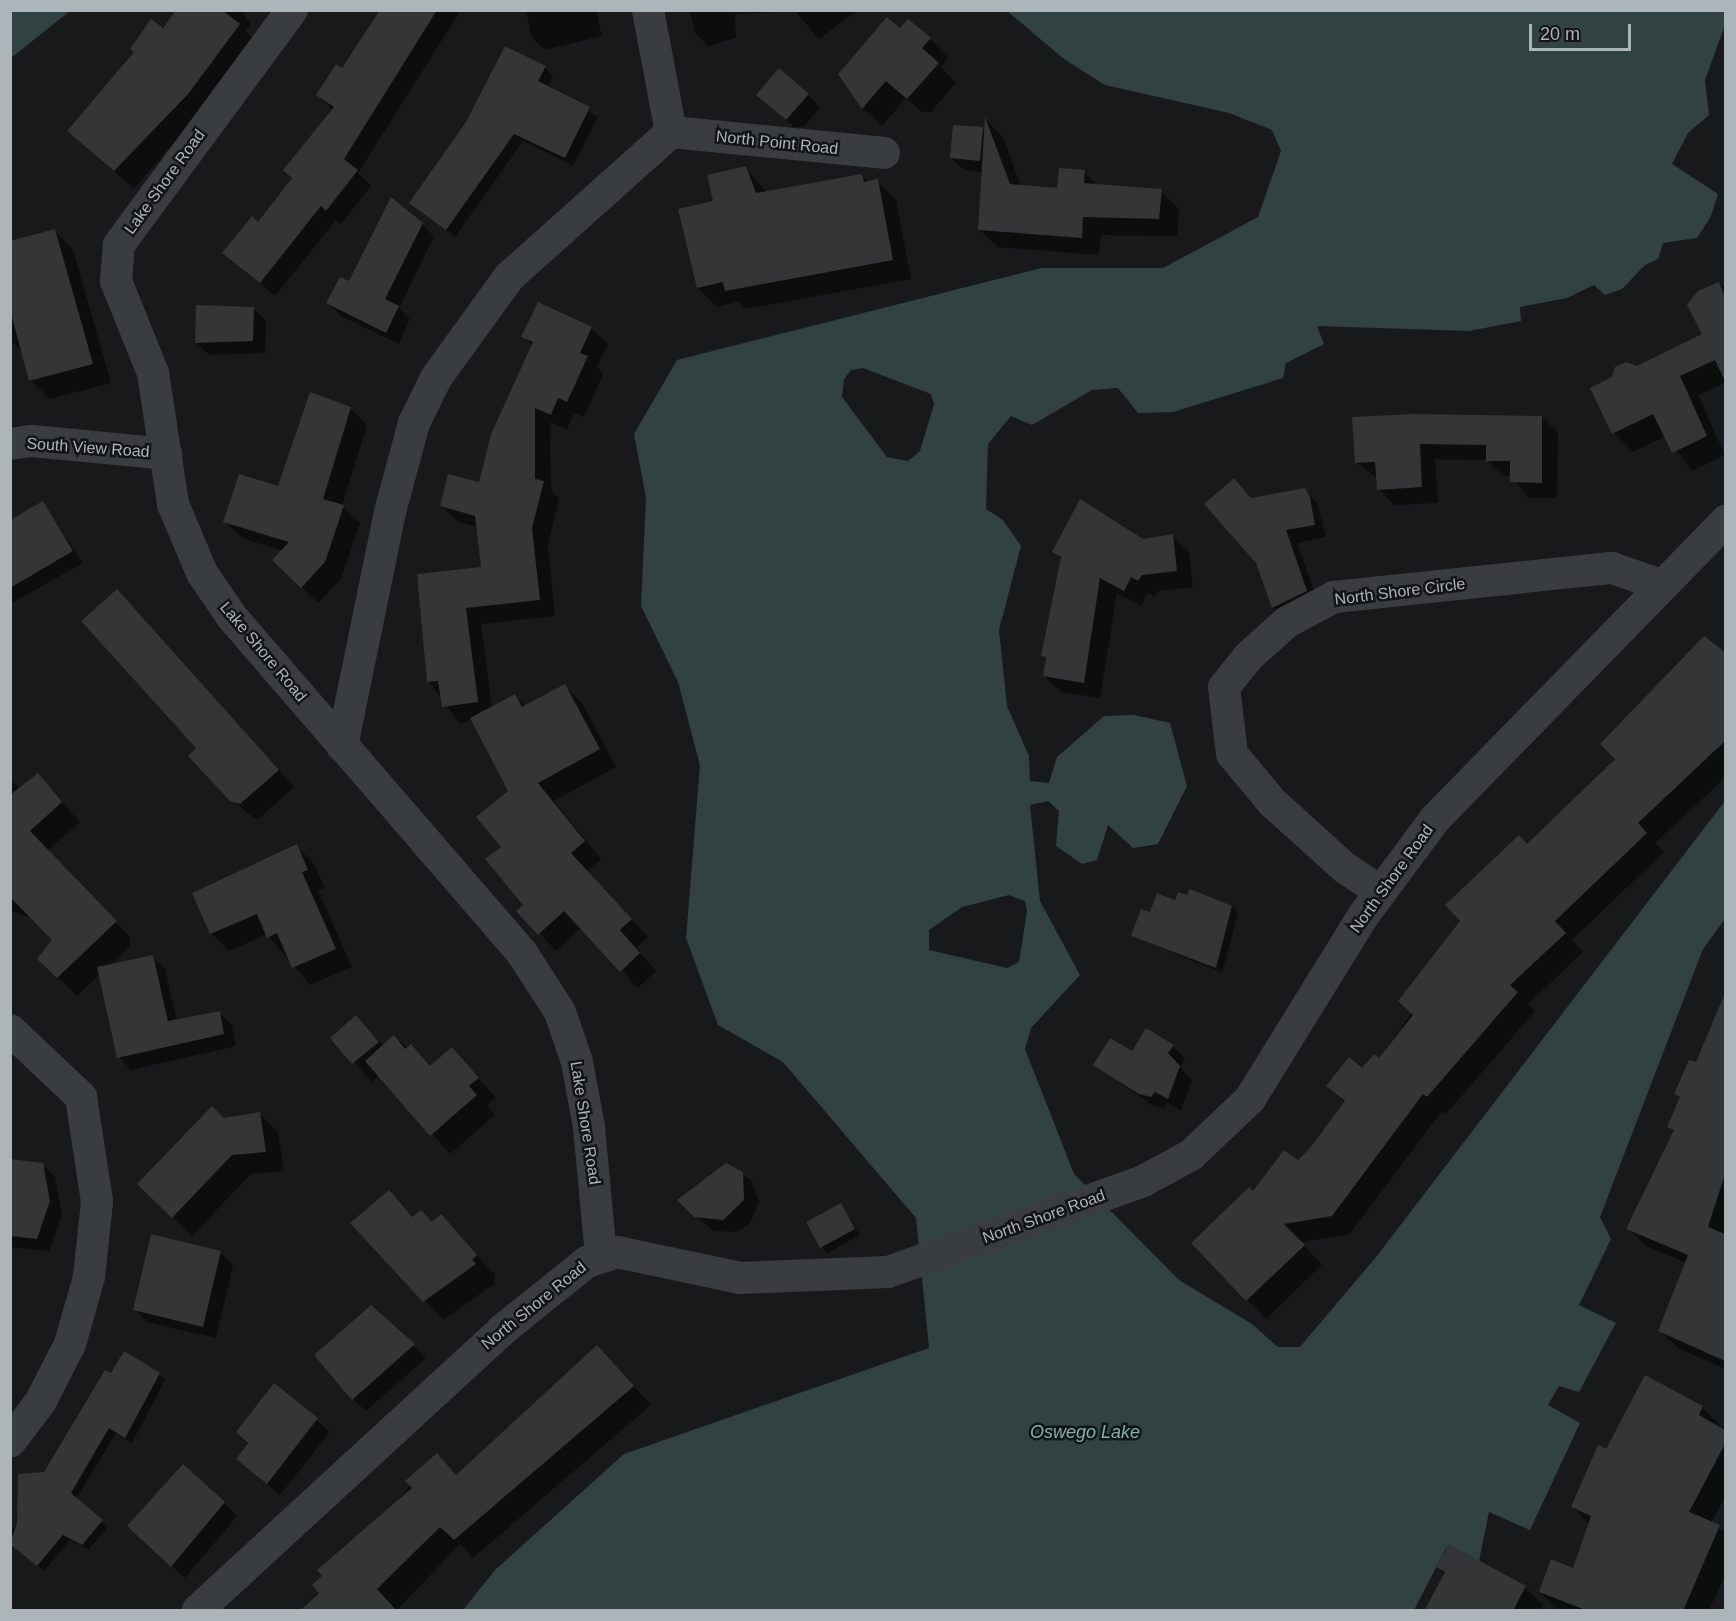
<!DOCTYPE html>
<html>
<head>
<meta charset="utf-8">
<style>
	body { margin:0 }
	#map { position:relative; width:1736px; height:1621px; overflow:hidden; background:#18191a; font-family:Helvetica,sans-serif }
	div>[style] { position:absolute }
	.water>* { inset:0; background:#324243 }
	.shadow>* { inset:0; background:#0007 }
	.building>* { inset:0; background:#333536 }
	.street>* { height:32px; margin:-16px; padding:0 16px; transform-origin:16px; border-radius:16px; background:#3a3d3f }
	span { translate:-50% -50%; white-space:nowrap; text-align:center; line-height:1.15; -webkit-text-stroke:5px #131415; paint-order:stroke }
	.street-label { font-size:16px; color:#acb5b9 }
	.water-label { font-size:18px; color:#85aeb2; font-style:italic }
	.frame { position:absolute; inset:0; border:12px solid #acb5b9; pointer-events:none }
	.scale { position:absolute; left:1529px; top:24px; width:102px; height:27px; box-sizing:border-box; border:3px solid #acb5b9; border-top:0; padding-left:8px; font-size:18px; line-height:21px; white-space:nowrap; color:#acb5b9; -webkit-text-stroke:4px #131415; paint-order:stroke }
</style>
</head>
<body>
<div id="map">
	<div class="water">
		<i style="clip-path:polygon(11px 10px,70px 10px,70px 11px,11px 58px)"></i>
		<i style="clip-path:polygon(evenodd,1007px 11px,1725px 11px,1725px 25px,1705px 80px,1709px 115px,1688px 133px,1672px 164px,1718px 194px,1711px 216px,1697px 238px,1663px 243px,1658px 259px,1645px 265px,1622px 289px,1605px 295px,1594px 285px,1567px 298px,1520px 307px,1521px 321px,1469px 331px,1317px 326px,1324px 344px,1286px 363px,1283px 378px,1173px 412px,1138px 413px,1118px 388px,1092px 390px,1032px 425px,1011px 416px,988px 444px,986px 509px,1003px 520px,1021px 546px,999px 630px,1007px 706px,1029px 756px,1030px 781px,1049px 783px,1057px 757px,1104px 716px,1134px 715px,1170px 723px,1187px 786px,1158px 844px,1133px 848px,1108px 825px,1097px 860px,1082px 864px,1056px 846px,1059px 811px,1048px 801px,1030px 805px,1040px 901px,1080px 975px,1031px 1028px,1025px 1049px,1074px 1174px,1179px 1280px,1252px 1324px,1278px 1347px,1300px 1347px,1376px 1257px,1725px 801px,1725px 919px,1703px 949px,1600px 1217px,1611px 1239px,1579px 1305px,1616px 1323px,1579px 1392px,1559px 1386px,1548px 1405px,1580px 1423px,1530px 1530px,1489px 1512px,1479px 1561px,1446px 1548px,1414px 1610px,463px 1610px,495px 1570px,624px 1454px,929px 1348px,916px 1218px,783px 1062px,718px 1025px,686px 938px,700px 765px,678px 682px,641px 606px,646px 498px,634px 434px,677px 360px,1042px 268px,1163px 268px,1258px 217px,1281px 151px,1272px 130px,1229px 113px,1105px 85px,1064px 59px,1007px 11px,863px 368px,931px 394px,934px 404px,920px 451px,908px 461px,887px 457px,842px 397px,844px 379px,851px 370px,863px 368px,1007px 11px,1009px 895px,1025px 901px,1027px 911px,1019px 962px,1007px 968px,929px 950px,929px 930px,962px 907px,1009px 895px)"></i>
	</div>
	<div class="shadow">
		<i style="clip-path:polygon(178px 10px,240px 10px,251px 24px,245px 31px,258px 44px,134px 189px,69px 131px)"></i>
		<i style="clip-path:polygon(382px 10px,461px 10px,358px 173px,371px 186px,341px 224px,336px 220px,275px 296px,224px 253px,258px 224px,294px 178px,333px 110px,318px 95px,342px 71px)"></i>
		<i style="clip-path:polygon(526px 10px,596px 10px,602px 36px,545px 50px,532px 38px)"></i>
		<i style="clip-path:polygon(689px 10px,857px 10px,857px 11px,819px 39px,795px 11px,735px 14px,736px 38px,708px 46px,695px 33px)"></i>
		<i style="clip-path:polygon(900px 30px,930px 39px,949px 58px,941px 67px,956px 83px,931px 112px,922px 112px,906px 98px,882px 126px,863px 108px)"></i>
		<i style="clip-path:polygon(545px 68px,553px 76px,548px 88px,598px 117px,573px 166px,523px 141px,455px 237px,411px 203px)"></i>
		<i style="clip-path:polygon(758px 95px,808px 95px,820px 107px,804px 127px,794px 127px)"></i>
		<i style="clip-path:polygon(986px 120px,1003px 137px,1021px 187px,1058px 190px,1084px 172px,1098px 186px,1161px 191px,1179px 209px,1177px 236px,1101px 235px,1099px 255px,997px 247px,979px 229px,983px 172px,964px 170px,951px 158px,983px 129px,986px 132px)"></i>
		<i style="clip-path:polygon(746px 168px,767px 193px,861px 175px,869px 183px,877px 181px,896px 200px,911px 279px,745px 309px,738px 302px,717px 307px,698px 288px,715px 202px)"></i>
		<i style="clip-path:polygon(422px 224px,434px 237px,399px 308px,410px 319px,399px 344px,341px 316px,328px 303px)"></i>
		<i style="clip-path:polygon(54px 230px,73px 250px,111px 383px,50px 399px,31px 380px,24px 354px,10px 340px,10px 242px)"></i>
		<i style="clip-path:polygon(1718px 284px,1726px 287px,1726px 383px,1698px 395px,1725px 455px,1692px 471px,1666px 436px,1633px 452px,1614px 433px,1637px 368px,1704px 335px)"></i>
		<i style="clip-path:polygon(538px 304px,591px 328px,608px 344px,597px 367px,603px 374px,584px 417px,574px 413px,567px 430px,550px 422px,551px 490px,559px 499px,548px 545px,555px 616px,481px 624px,492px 708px,515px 696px,526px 707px,565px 686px,582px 703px,616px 767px,554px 801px,601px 859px,587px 871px,648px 937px,636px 948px,656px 971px,638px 988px,582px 927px,556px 951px,518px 911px,525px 905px,503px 847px,510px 791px,473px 721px,460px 723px,429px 682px,483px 568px,478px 527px,458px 522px,442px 506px,480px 483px,533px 346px,523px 336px)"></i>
		<i style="clip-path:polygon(253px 308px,266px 321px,265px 353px,209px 355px,196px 343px)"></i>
		<i style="clip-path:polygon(350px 408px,367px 425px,342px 506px,360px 523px,341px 579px,318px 603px,274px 560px,283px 551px,242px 538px,225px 522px,279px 487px)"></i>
		<i style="clip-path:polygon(1542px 417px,1558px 433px,1557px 498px,1528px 498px,1512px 476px,1503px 476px,1487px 460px,1435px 459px,1438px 503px,1394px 505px,1378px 489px,1377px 478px,1357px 463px,1354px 418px)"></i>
		<i style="clip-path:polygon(1304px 490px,1317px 503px,1326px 537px,1297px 543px,1319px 604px,1286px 619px,1273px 607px,1252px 499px)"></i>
		<i style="clip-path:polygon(43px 503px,83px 563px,10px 604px,10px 522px)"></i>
		<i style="clip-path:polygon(1172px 536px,1189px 552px,1193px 587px,1158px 591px,1155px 597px,1148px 593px,1141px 606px,1117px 593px,1100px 698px,1061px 692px,1044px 676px,1047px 629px,1062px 560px,1054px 551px)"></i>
		<i style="clip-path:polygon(133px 607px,294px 787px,257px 820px,231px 800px,198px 749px)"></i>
		<i style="clip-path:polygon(1726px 647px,1726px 777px,1655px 843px,1664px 852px,1572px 940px,1583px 952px,1528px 1004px,1535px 1011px,1446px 1114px,1442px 1111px,1350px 1234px,1301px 1242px,1322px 1265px,1266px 1319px,1193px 1243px,1311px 1149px,1346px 1104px,1328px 1086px,1379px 1060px,1527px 846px)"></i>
		<i style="clip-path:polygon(37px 775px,80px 822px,47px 851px,130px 937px,130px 946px,109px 966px,152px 956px,165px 969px,177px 1021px,219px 1013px,232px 1025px,236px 1046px,131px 1070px,119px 1057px,100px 974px,77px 996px,39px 959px,54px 940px,34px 919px,10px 911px,10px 779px,21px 789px)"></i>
		<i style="clip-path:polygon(297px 846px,314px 864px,325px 888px,318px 890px,352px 967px,310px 985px,267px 934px,229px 951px,211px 933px)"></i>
		<i style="clip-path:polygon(1176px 902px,1232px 907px,1238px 913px,1222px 973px,1133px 936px,1151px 914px)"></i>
		<i style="clip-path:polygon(1726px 993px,1726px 1369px,1679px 1349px,1661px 1332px,1687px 1263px,1646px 1246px,1628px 1228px,1675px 1132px,1669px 1126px,1681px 1099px,1676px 1094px,1697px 1064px)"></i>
		<i style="clip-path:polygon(356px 1017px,384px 1046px,394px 1037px,431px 1066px,452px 1049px,496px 1098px,487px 1105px,495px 1115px,450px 1154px,380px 1075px,372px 1082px,332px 1038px)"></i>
		<i style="clip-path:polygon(1173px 1046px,1185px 1059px,1180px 1067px,1192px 1080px,1181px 1111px,1168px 1103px,1164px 1109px,1153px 1106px,1095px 1064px)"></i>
		<i style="clip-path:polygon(259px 1113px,278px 1132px,284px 1171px,251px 1174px,192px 1236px,139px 1184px,224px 1119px)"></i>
		<i style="clip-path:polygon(10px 1160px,42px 1165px,55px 1177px,62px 1215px,49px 1251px,10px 1247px)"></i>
		<i style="clip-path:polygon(727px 1164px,752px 1181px,759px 1202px,750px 1223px,736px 1232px,714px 1231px,692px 1213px)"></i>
		<i style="clip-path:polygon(389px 1192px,413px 1218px,432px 1224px,441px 1216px,495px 1275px,494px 1284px,443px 1320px,352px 1223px)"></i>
		<i style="clip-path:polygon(841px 1205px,860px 1235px,827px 1253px,821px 1247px)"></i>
		<i style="clip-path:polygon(220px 1252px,233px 1265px,216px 1338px,147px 1322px,135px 1310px)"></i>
		<i style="clip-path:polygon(371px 1307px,426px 1358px,366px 1411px,353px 1399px)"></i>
		<i style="clip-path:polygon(597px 1347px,651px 1405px,473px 1558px,460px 1544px,397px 1610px,302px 1610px,437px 1455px,457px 1476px)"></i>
		<i style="clip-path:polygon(159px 1374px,165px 1380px,132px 1443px,116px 1433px,76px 1499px,108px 1527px,88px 1550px,70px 1540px,44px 1571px,10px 1543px,10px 1534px,45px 1473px,112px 1375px)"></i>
		<i style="clip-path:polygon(275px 1385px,330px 1432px,280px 1495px,238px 1459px)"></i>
		<i style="clip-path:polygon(1702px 1407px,1726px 1431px,1726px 1496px,1711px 1523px,1726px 1533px,1726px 1574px,1709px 1610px,1559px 1610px,1540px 1592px,1574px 1570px,1590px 1525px,1573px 1507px,1607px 1451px)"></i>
		<i style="clip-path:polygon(224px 1503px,237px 1516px,185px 1578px,141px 1538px)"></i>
		<i style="clip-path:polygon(1437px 1567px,1525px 1587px,1543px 1605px,1540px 1610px,1430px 1610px,1445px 1575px)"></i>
	</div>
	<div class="building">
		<i style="clip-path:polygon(176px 10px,222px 10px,240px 24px,189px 93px,114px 171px,67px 131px,134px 52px,130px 49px,151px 19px,163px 28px)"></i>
		<i style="clip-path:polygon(380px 10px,437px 10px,344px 159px,358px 170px,326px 211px,321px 206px,260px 283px,222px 253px,252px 216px,258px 222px,292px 178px,283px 170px,334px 107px,316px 95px,336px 64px,342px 68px)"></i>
		<i style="clip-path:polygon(887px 17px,900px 28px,908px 19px,931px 38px,922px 48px,939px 63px,907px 99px,886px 81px,862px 109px,838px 74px)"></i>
		<i style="clip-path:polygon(505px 46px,546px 66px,538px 81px,590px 107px,565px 158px,514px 134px,446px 230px,409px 203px,466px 122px)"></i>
		<i style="clip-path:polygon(779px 68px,809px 94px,786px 120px,756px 95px)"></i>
		<i style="clip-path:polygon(985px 117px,1010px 184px,1057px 188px,1059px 168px,1085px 170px,1084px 183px,1162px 189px,1159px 219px,1083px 217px,1082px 238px,978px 230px)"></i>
		<i style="clip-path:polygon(953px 125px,983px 127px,980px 161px,950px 158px)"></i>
		<i style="clip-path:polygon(746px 166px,756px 193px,862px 174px,864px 182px,878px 179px,893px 260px,725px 291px,723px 282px,697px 288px,678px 209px,713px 201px,707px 175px)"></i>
		<i style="clip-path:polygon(391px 197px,423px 223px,385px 299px,399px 306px,386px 333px,326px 303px,340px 277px,349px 281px)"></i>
		<i style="clip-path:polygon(55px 229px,93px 364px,29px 381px,10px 310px,10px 241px)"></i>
		<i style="clip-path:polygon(1719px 282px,1725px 297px,1725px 381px,1715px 360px,1680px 376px,1707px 436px,1672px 453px,1653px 414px,1612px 434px,1590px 388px,1612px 377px,1615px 367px,1626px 362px,1637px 366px,1702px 334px,1687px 305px,1698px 291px)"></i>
		<i style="clip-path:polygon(538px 302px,592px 327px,580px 353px,588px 356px,567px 402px,558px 398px,551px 415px,535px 408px,535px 479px,544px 481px,532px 528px,540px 600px,466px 608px,478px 702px,442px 707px,438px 681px,427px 682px,417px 574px,481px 567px,475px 516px,440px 506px,448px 474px,479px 482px,491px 434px,533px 342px,521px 337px)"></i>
		<i style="clip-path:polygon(196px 305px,254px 307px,253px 341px,195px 343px)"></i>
		<i style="clip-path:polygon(310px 392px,351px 407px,323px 499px,344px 505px,325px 562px,301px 588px,272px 560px,289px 542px,223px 522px,239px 474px,278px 486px)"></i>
		<i style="clip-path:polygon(1413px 414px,1542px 416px,1542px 483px,1510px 482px,1510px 461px,1486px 461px,1486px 445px,1420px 444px,1422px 487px,1377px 490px,1375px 462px,1355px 463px,1352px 417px)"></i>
		<i style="clip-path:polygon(1234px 478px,1251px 498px,1305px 488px,1310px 497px,1315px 525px,1286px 530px,1307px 591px,1272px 608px,1256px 563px,1204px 504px)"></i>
		<i style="clip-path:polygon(1080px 499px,1143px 539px,1173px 534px,1177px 571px,1142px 575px,1138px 581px,1131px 577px,1124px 591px,1100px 578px,1084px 683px,1043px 676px,1046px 657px,1041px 656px,1061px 557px,1052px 552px)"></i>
		<i style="clip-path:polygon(43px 501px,73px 551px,10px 588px,10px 520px)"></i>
		<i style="clip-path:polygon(117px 589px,279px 770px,240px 804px,230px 801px,188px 756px,196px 748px,81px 621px)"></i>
		<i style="clip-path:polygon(1704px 636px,1725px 652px,1725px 741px,1638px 823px,1647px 833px,1555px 921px,1566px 933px,1510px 985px,1518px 992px,1427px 1097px,1423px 1094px,1332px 1216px,1284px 1224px,1305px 1245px,1246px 1301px,1191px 1243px,1249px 1187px,1253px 1191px,1284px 1150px,1298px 1160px,1310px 1148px,1345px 1101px,1326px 1086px,1349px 1057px,1362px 1068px,1374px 1054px,1379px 1058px,1413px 1015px,1398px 1001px,1460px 921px,1445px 905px,1519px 835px,1527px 844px,1615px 759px,1600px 744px)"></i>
		<i style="clip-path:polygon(565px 684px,600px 749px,538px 783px,585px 841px,571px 853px,632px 919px,620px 930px,640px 953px,620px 972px,564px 911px,538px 935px,516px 911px,523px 905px,485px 859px,501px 847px,476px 817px,508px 791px,470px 718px,515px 694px,522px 707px)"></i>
		<i style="clip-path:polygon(38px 773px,62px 802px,30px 831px,117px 921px,57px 978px,37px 959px,52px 940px,10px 897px,10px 795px)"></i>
		<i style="clip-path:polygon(297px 844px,308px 870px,302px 872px,336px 949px,292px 968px,277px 933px,267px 938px,257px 914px,210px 934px,192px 893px)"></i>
		<i style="clip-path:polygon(1190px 889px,1232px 906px,1216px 968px,1131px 936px,1141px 909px,1150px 912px,1157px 893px,1175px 900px,1178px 892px,1187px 895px)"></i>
		<i style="clip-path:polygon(153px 955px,168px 1021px,220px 1011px,224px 1034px,117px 1058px,97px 967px)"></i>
		<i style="clip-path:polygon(1725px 993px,1725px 1174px,1708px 1227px,1725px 1234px,1725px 1361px,1658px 1331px,1688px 1255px,1626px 1229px,1674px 1130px,1667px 1127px,1680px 1097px,1674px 1094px,1689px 1060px,1696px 1062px)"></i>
		<i style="clip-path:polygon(356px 1015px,379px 1042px,352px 1064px,330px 1038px)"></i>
		<i style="clip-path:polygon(1146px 1028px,1174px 1045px,1168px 1053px,1180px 1066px,1168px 1099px,1155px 1092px,1151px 1097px,1139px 1094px,1093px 1065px,1110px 1038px,1132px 1051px)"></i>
		<i style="clip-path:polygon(394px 1035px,405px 1049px,411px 1044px,430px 1066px,452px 1047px,479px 1078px,469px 1086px,477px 1095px,430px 1136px,365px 1061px)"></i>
		<i style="clip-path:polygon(212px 1106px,224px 1118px,260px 1112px,266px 1152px,232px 1155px,172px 1218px,137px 1184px)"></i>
		<i style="clip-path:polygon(10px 1159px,43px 1163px,50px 1201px,37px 1239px,10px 1236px)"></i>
		<i style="clip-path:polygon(726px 1163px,743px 1172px,744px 1200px,723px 1220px,694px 1217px,677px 1200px)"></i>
		<i style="clip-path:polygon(389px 1190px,412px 1217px,421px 1210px,432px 1222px,441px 1214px,477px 1255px,472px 1260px,476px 1264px,423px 1302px,350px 1223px)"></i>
		<i style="clip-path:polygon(841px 1203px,855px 1229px,820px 1248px,806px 1222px)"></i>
		<i style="clip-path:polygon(151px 1234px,221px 1251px,203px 1327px,133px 1310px)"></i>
		<i style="clip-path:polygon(371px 1305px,415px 1344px,352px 1400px,314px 1355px)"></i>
		<i style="clip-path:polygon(597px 1345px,634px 1386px,454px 1540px,440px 1527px,377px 1589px,397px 1611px,300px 1611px,319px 1593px,312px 1585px,322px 1576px,317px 1570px,412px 1488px,405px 1481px,437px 1453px,456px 1475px)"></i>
		<i style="clip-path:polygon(124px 1351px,160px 1373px,125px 1438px,109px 1428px,71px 1493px,103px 1520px,82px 1545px,63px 1535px,37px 1566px,10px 1544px,17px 1523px,18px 1474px,44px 1472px,105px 1370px,111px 1373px)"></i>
		<i style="clip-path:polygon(1645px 1375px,1703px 1406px,1699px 1415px,1725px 1430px,1725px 1444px,1689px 1512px,1720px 1525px,1683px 1611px,1588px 1611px,1539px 1592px,1551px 1559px,1573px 1568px,1591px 1516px,1571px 1507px,1598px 1445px,1606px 1449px)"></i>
		<i style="clip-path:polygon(274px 1383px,318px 1418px,267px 1484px,236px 1459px,248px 1443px,236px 1432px)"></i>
		<i style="clip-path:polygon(183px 1464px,225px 1502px,171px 1567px,127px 1526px)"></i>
		<i style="clip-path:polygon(1449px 1544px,1526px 1586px,1513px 1611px,1424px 1611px,1445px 1572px,1436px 1567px)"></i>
	</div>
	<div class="street">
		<i style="left:292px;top:10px;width:292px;rotate:126.4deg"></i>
		<i style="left:119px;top:245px;width:36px;rotate:95deg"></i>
		<i style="left:116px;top:281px;width:99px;rotate:68.1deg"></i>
		<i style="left:153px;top:373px;width:133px;rotate:81.3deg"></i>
		<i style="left:173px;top:504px;width:75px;rotate:67.2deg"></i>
		<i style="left:202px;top:573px;width:53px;rotate:55.7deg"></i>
		<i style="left:232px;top:617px;width:444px;rotate:49.2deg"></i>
		<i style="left:522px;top:953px;width:70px;rotate:57.2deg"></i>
		<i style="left:560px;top:1012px;width:53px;rotate:71.2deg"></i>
		<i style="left:577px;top:1062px;width:66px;rotate:79.5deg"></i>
		<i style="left:589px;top:1127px;width:130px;rotate:84.7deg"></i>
		<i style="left:671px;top:132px;width:214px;rotate:5.6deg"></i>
		<i style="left:10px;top:444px;width:22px;rotate:-8deg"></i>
		<i style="left:32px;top:441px;width:135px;rotate:5.5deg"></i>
		<i style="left:342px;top:746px;width:239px;rotate:-78.4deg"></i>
		<i style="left:390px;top:512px;width:92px;rotate:-74.9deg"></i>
		<i style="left:414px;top:423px;width:50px;rotate:-63.9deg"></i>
		<i style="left:436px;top:378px;width:125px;rotate:-54.1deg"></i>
		<i style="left:509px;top:277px;width:217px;rotate:-41.8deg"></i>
		<i style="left:671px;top:132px;width:124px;rotate:-100.7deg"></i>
		<i style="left:1381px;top:892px;width:43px;rotate:-146.3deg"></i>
		<i style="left:1345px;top:868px;width:98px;rotate:-137.9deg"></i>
		<i style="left:1272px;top:802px;width:62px;rotate:-129.8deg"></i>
		<i style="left:1232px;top:754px;width:67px;rotate:-96.8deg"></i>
		<i style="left:1224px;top:687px;width:38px;rotate:-51deg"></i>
		<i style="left:1248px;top:657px;width:52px;rotate:-41.9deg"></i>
		<i style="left:1287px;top:622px;width:53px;rotate:-28deg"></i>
		<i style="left:1334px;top:597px;width:280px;rotate:-6deg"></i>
		<i style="left:1612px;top:568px;width:52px;rotate:19.1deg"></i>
		<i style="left:10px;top:1030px;width:98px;rotate:43.3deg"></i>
		<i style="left:81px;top:1097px;width:106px;rotate:81.3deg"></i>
		<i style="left:97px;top:1202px;width:75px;rotate:96.1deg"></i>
		<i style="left:89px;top:1277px;width:70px;rotate:105.8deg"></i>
		<i style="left:70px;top:1344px;width:64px;rotate:117deg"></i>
		<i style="left:41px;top:1401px;width:51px;rotate:127.1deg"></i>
		<i style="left:198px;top:1610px;width:413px;rotate:-42.6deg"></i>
		<i style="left:502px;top:1330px;width:109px;rotate:-38.7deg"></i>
		<i style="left:587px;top:1262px;width:32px;rotate:-18deg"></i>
		<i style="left:617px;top:1252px;width:126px;rotate:11.9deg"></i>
		<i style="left:740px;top:1278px;width:148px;rotate:-2.3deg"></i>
		<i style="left:888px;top:1272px;width:271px;rotate:-19.6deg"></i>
		<i style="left:1143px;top:1181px;width:55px;rotate:-28.4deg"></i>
		<i style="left:1191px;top:1155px;width:81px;rotate:-43.5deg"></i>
		<i style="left:1250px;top:1099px;width:215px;rotate:-58.3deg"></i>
		<i style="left:1363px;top:916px;width:121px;rotate:-53.4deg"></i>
		<i style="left:1435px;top:819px;width:417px;rotate:-45.7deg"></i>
	</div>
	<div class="street-label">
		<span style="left:777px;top:143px;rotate:6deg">North Point Road</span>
		<span style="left:165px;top:182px;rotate:-54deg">Lake Shore Road</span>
		<span style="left:88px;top:448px;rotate:4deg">South View Road</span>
		<span style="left:1400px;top:592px;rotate:-7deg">North Shore Circle</span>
		<span style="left:263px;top:652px;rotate:50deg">Lake Shore Road</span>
		<span style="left:1392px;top:879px;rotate:-54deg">North Shore Road</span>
		<span style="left:585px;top:1123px;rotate:81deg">Lake Shore Road</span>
		<span style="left:1044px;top:1217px;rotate:-20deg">North Shore Road</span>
		<span style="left:534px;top:1306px;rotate:-39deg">North Shore Road</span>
	</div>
	<div class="water-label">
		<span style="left:1085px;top:1432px">Oswego Lake</span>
	</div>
	<div class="frame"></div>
	<div class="scale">20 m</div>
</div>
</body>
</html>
